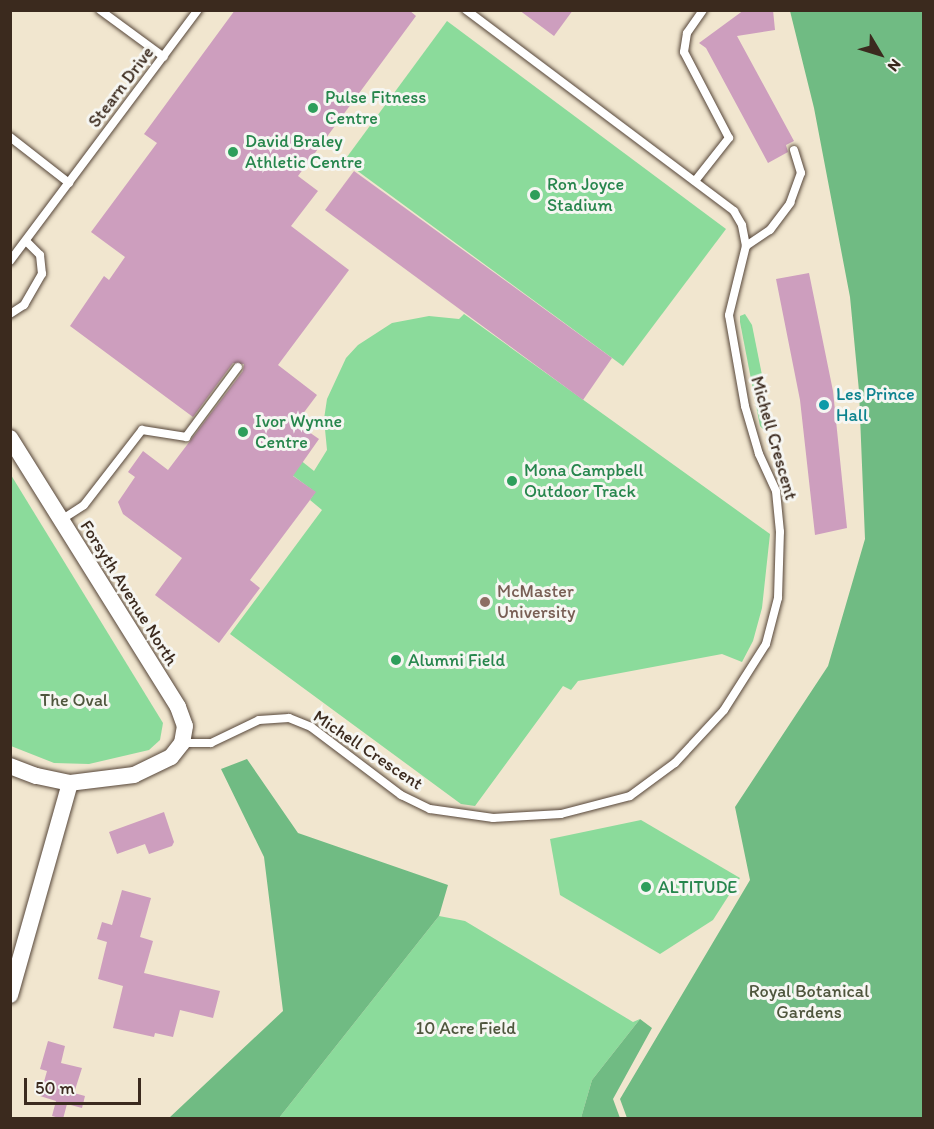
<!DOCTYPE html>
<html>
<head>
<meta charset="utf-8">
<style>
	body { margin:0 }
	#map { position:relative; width:934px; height:1129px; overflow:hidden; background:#f1e6cf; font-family:Itim,sans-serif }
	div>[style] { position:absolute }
	.green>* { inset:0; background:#8bdb9b }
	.forest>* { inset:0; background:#70bb83 }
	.building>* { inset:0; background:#cd9ebe }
	.roads { filter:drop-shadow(0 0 2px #564639) drop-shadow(0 0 2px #564639) }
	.service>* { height:8px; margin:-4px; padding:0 4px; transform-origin:4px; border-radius:4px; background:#fff }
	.minor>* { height:16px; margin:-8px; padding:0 8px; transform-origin:8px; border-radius:8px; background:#fff }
	.dots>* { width:16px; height:16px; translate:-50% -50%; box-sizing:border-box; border:3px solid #f6f6f2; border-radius:50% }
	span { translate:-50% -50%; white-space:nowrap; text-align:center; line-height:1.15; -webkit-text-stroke:6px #f6f6f2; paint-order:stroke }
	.street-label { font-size:18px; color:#3b2a1e }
	.leisure-label { font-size:18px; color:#27864d }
	.left { translate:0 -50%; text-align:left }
	.culture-label { font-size:18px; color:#0d838f }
	.education-label { font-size:18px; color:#785e54 }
	.park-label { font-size:18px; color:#4f563d }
	.frame { position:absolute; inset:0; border:12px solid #3b2a1e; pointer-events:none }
	.north { position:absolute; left:850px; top:24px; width:60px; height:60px; -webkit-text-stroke:4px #f6f6f2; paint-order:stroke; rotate:128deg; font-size:16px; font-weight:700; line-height:24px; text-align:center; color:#3b2a1e }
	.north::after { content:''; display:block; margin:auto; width:21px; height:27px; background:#3b2a1e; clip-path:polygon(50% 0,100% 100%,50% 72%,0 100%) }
	.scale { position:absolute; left:24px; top:1078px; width:117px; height:27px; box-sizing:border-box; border:3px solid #3b2a1e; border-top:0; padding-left:8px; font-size:18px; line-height:21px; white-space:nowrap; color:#3b2a1e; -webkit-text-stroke:4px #f6f6f2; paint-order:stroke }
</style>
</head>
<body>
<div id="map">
	<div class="green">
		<i style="clip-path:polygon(447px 21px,726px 229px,623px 366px,344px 161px)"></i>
		<i style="clip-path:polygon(464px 314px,770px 534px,762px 608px,753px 641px,742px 662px,722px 654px,578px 681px,571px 690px,563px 686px,475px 806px,461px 804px,230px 634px,322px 510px,310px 500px,315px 492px,284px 469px,294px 455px,314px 471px,327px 450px,324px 419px,327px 399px,346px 358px,358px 345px,392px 323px,429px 316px,459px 319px)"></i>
		<i style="clip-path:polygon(745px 314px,752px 325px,768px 405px,769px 425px,765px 431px,760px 426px,740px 322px,740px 316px)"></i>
		<i style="clip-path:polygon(11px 475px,163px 723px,160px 740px,149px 750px,89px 764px,54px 763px,11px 746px)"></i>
		<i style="clip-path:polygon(641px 820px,740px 878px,713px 920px,660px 954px,560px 895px,550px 839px)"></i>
		<i style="clip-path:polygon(439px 916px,465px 921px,633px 1022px,640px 1019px,592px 1080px,581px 1118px,279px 1118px)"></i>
	</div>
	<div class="forest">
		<i style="clip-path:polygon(790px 11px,923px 11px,923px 1118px,627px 1118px,620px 1099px,750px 880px,735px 807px,828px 666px,865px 539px,859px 391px,850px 297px,814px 108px)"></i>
		<i style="clip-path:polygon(247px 759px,298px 833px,448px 885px,439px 916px,279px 1118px,169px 1118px,283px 1011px,264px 857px,221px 769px)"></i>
		<i style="clip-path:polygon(640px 1019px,652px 1028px,613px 1099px,620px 1118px,581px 1118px,592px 1080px)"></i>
	</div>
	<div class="building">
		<i style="clip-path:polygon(235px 10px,409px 10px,416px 16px,298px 176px,318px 191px,291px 226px,349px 270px,278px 365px,317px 395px,296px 423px,319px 439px,293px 476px,316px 492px,250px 580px,260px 588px,219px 643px,155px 595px,182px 558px,123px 514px,118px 502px,135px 477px,128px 472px,143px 451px,168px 470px,243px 371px,244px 364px,233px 363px,193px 417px,70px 326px,104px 276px,109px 280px,125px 257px,91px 232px,157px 143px,144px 134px)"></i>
		<i style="clip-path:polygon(519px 10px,573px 10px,554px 36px)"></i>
		<i style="clip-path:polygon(744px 10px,773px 10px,775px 30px,737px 36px,794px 141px,786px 145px,788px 152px,768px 163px,706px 48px,699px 43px)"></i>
		<i style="clip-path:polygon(354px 171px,612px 358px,583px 400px,325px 210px)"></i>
		<i style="clip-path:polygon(809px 273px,833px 391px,847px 528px,815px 535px,800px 400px,776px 279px)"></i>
		<i style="clip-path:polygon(164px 812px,174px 842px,172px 846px,149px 854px,145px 844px,117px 854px,109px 832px)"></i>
		<i style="clip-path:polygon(122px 890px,151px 898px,140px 937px,153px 941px,144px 973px,220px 991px,213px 1018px,180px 1010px,173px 1037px,155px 1033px,154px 1037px,113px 1028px,123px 986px,98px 979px,107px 942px,97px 939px,102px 922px,112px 925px)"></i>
		<i style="clip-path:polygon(48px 1041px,65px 1046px,61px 1063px,82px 1068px,74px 1093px,85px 1096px,82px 1108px,67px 1104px,63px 1119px,52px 1116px,56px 1101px,40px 1096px,47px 1071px,40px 1069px)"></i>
	</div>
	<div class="roads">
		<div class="service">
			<i style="left:100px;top:10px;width:79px;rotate:36.3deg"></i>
			<i style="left:10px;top:137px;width:75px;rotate:37.9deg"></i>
			<i style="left:695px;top:181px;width:55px;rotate:-51.7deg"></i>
			<i style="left:729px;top:138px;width:97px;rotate:-117.6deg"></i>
			<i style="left:684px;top:52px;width:19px;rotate:-81deg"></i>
			<i style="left:687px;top:33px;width:28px;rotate:-55deg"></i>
			<i style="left:746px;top:246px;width:29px;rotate:-34deg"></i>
			<i style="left:770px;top:230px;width:34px;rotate:-53deg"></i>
			<i style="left:790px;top:203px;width:32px;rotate:-70deg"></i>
			<i style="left:801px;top:173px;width:24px;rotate:-107deg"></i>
			<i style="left:10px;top:261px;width:314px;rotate:-53.2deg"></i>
			<i style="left:10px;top:314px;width:17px;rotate:-33deg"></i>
			<i style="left:24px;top:305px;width:36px;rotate:-60deg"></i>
			<i style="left:42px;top:274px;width:19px;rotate:-96deg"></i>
			<i style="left:40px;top:255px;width:20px;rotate:-135deg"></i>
			<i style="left:61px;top:520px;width:27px;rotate:-33deg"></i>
			<i style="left:84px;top:505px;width:95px;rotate:-52.3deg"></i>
			<i style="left:142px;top:430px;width:45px;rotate:9deg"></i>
			<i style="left:186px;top:437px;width:87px;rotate:-53.4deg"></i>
			<i style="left:182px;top:743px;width:29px"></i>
			<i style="left:211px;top:743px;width:53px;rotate:-25.6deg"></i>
			<i style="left:259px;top:720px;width:30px;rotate:-4deg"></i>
			<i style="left:289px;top:718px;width:24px;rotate:22deg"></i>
			<i style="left:311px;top:727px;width:113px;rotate:37.1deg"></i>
			<i style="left:401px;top:795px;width:32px;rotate:26deg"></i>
			<i style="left:430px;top:809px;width:64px;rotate:8.1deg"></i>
			<i style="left:493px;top:818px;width:68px;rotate:-3.4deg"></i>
			<i style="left:561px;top:814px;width:71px;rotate:-14.6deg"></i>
			<i style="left:630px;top:796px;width:56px;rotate:-36.3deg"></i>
			<i style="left:675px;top:763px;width:72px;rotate:-47.2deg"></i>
			<i style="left:724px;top:710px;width:78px;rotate:-57.5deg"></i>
			<i style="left:766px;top:644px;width:48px;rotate:-75.4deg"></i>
			<i style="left:778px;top:598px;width:66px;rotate:-88.3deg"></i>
			<i style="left:780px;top:532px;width:41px;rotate:-95.6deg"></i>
			<i style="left:776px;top:491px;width:41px;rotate:-114.7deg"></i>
			<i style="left:759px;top:454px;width:50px;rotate:-106.3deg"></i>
			<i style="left:745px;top:406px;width:92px;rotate:-100deg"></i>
			<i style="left:729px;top:315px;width:71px;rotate:-76.2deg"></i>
			<i style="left:746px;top:246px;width:21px;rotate:-101deg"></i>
			<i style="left:742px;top:225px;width:16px;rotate:-120deg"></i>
			<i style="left:734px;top:211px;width:335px;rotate:-143.1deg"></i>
		</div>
		<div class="minor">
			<i style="left:10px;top:438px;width:317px;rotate:58deg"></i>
			<i style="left:178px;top:707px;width:20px;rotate:70deg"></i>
			<i style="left:185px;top:726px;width:17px;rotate:100deg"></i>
			<i style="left:182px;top:743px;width:18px;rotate:128deg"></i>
			<i style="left:171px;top:757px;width:41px;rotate:154.1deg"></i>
			<i style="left:134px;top:775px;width:64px;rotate:172.9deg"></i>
			<i style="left:70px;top:783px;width:35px;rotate:-168deg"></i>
			<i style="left:36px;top:776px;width:28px;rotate:-159deg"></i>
			<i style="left:10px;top:995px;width:220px;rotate:-74.2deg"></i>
		</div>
	</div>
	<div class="dots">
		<i style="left:313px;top:108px;background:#2e9e5b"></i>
		<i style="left:233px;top:152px;background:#2e9e5b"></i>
		<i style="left:535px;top:195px;background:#2e9e5b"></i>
		<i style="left:824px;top:405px;background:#0f9aa8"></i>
		<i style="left:243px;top:432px;background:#2e9e5b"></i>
		<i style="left:512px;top:481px;background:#2e9e5b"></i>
		<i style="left:485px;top:602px;background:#8d6e63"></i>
		<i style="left:396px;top:660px;background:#2e9e5b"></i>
		<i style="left:646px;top:887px;background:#2e9e5b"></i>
	</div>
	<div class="street-label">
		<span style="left:121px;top:87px;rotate:-53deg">Stearn Drive</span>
		<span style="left:774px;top:438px;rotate:74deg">Michell Crescent</span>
		<span style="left:129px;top:593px;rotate:58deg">Forsyth Avenue North</span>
		<span style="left:368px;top:750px;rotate:34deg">Michell Crescent</span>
	</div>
	<div class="leisure-label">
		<span class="left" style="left:325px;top:108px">Pulse Fitness<br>Centre</span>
		<span class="left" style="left:245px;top:152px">David Braley<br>Athletic Centre</span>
		<span class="left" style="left:547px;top:195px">Ron Joyce<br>Stadium</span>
		<span class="left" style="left:255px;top:432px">Ivor Wynne<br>Centre</span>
		<span class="left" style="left:524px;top:481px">Mona Campbell<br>Outdoor Track</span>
		<span class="left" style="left:408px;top:660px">Alumni Field</span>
		<span class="left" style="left:658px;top:887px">ALTITUDE</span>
	</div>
	<div class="culture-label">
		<span class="left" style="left:836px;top:405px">Les Prince<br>Hall</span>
	</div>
	<div class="education-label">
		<span class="left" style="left:497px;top:602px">McMaster<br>University</span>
	</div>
	<div class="park-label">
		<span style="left:74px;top:700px">The Oval</span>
		<span style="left:809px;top:1002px">Royal Botanical<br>Gardens</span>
		<span style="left:466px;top:1028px">10 Acre Field</span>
	</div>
	<div class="frame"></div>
	<div class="north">N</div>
	<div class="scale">50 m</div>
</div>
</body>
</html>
